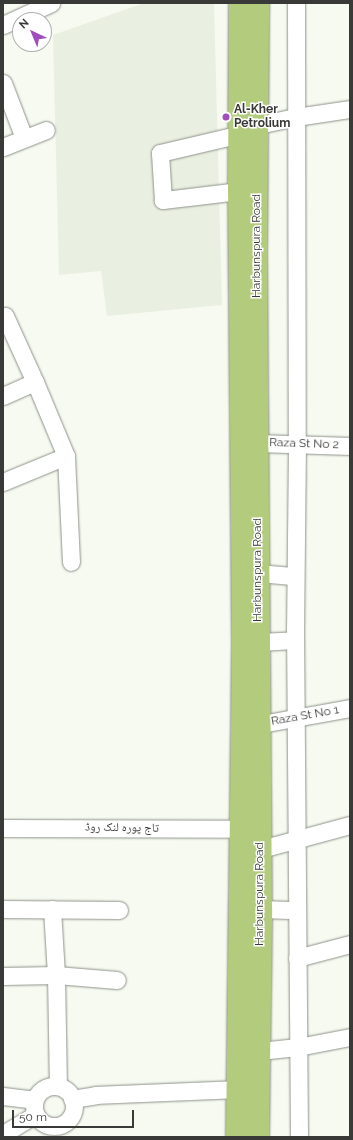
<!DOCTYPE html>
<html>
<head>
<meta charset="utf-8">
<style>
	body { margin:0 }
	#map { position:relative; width:353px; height:1140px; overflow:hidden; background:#f6faf1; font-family:Raleway,"Noto Naskh Arabic",sans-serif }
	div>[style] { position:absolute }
	.built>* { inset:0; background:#e9f0e1 }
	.roads { filter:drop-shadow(0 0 1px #8e928a) drop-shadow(0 0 1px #8e928a) }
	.minor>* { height:17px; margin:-8.5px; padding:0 8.5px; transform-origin:8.5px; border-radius:8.5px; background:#fff }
	.minor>.ring { margin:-8.5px; padding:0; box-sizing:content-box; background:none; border:17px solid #fff; border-radius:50% }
	.major>* { height:22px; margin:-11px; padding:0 11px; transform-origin:11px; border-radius:11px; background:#b3cb7c }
	.dots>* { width:11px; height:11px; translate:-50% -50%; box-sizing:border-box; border:2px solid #fff; border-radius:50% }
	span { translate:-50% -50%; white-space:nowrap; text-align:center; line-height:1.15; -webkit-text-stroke:3px #fff; paint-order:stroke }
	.poi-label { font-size:12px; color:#393a37; font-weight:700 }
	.left { translate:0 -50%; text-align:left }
	.street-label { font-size:12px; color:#393a37 }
	.frame { position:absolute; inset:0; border:4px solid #393a37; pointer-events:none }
	.north { position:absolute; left:12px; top:12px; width:40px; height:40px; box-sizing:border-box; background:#fff; border:1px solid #b0b0af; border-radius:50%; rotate:316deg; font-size:11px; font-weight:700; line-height:16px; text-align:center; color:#393a37 }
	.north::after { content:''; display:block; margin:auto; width:14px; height:18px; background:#a14ebd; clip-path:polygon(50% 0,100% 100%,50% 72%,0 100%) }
	.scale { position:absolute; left:12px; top:1110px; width:122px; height:18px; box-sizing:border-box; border:2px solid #393a37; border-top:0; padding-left:5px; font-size:12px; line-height:14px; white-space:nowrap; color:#393a37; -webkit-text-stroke:3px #fff; paint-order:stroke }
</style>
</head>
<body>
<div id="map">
	<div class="built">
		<i style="clip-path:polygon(144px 3px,214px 3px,222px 305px,107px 316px,101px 271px,59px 275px,53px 35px)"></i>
	</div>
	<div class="roads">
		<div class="minor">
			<i style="left:296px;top:3px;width:440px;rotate:89.9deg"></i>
			<i style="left:297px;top:443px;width:184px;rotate:90.6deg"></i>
			<i style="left:295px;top:627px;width:510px;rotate:89.55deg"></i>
			<i style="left:3px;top:25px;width:53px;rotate:-24.6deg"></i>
			<i style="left:3px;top:83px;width:59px;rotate:69.1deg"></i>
			<i style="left:258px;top:125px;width:39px;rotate:-12deg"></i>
			<i style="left:296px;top:117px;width:55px;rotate:-8.4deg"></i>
			<i style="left:3px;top:147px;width:46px;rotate:-21.6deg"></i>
			<i style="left:239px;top:191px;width:77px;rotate:173.2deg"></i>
			<i style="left:163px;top:200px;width:47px;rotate:-93.7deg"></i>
			<i style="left:160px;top:153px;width:83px;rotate:-13.2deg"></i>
			<i style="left:3px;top:317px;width:2px;rotate:-27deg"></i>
			<i style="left:5px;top:316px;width:72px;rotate:65.6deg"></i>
			<i style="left:35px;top:382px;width:80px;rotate:67.3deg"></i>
			<i style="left:66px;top:456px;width:68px;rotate:157.6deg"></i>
			<i style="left:3px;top:396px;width:35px;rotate:-24deg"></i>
			<i style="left:257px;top:443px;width:93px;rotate:1.8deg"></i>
			<i style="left:66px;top:456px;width:106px;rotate:87.3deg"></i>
			<i style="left:258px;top:573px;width:37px;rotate:5deg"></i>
			<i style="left:259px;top:642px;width:36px;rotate:-3deg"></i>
			<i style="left:261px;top:724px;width:90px;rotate:-10.2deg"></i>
			<i style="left:3px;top:828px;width:238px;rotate:0.2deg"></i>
			<i style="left:261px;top:849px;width:92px;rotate:-15.1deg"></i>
			<i style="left:3px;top:909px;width:116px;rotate:0.5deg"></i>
			<i style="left:52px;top:909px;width:66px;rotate:86.5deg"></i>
			<i style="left:56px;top:975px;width:111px;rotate:89deg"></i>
			<i style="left:261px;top:909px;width:36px;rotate:2deg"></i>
			<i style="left:297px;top:958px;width:55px;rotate:-14.8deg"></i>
			<i style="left:3px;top:976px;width:53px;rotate:-1.1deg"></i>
			<i style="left:56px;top:975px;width:61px;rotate:4.7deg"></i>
			<i style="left:259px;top:1051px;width:39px;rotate:-6deg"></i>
			<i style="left:298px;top:1047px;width:53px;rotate:-10.9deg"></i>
			<i class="ring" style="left:34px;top:1086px;width:23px;height:23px"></i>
			<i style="left:3px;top:1096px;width:31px;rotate:7deg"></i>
			<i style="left:72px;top:1099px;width:24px;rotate:-9deg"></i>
			<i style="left:96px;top:1095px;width:141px;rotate:-2.4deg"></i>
			<i style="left:3px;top:1134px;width:37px;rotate:-31deg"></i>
		</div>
		<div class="major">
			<i style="left:237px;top:1137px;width:495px;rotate:-89.3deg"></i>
			<i style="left:243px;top:642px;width:451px;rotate:-90.5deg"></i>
			<i style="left:239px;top:191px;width:188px;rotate:-89.7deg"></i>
			<i style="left:258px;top:1137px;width:228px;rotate:-89.2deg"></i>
			<i style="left:261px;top:909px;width:658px;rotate:-90.44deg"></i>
			<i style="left:256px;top:251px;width:248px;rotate:-89.5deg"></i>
		</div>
	</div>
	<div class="dots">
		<i style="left:226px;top:117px;background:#a14ebd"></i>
	</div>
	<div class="poi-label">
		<span class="left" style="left:234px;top:117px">Al-Kher<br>Petrolium</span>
	</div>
	<div class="street-label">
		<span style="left:257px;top:246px;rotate:-90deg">Harbunspura Road</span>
		<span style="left:304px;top:444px;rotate:2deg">Raza St No 2</span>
		<span style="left:258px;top:570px;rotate:-90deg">Harbunspura Road</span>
		<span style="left:305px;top:716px;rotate:-10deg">Raza St No 1</span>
		<span style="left:122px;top:828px;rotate:1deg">تاج پورہ لنک روڈ</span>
		<span style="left:260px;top:894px;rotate:-90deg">Harbunspura Road</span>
	</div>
	<div class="frame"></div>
	<div class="north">N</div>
	<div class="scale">50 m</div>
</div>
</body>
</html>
